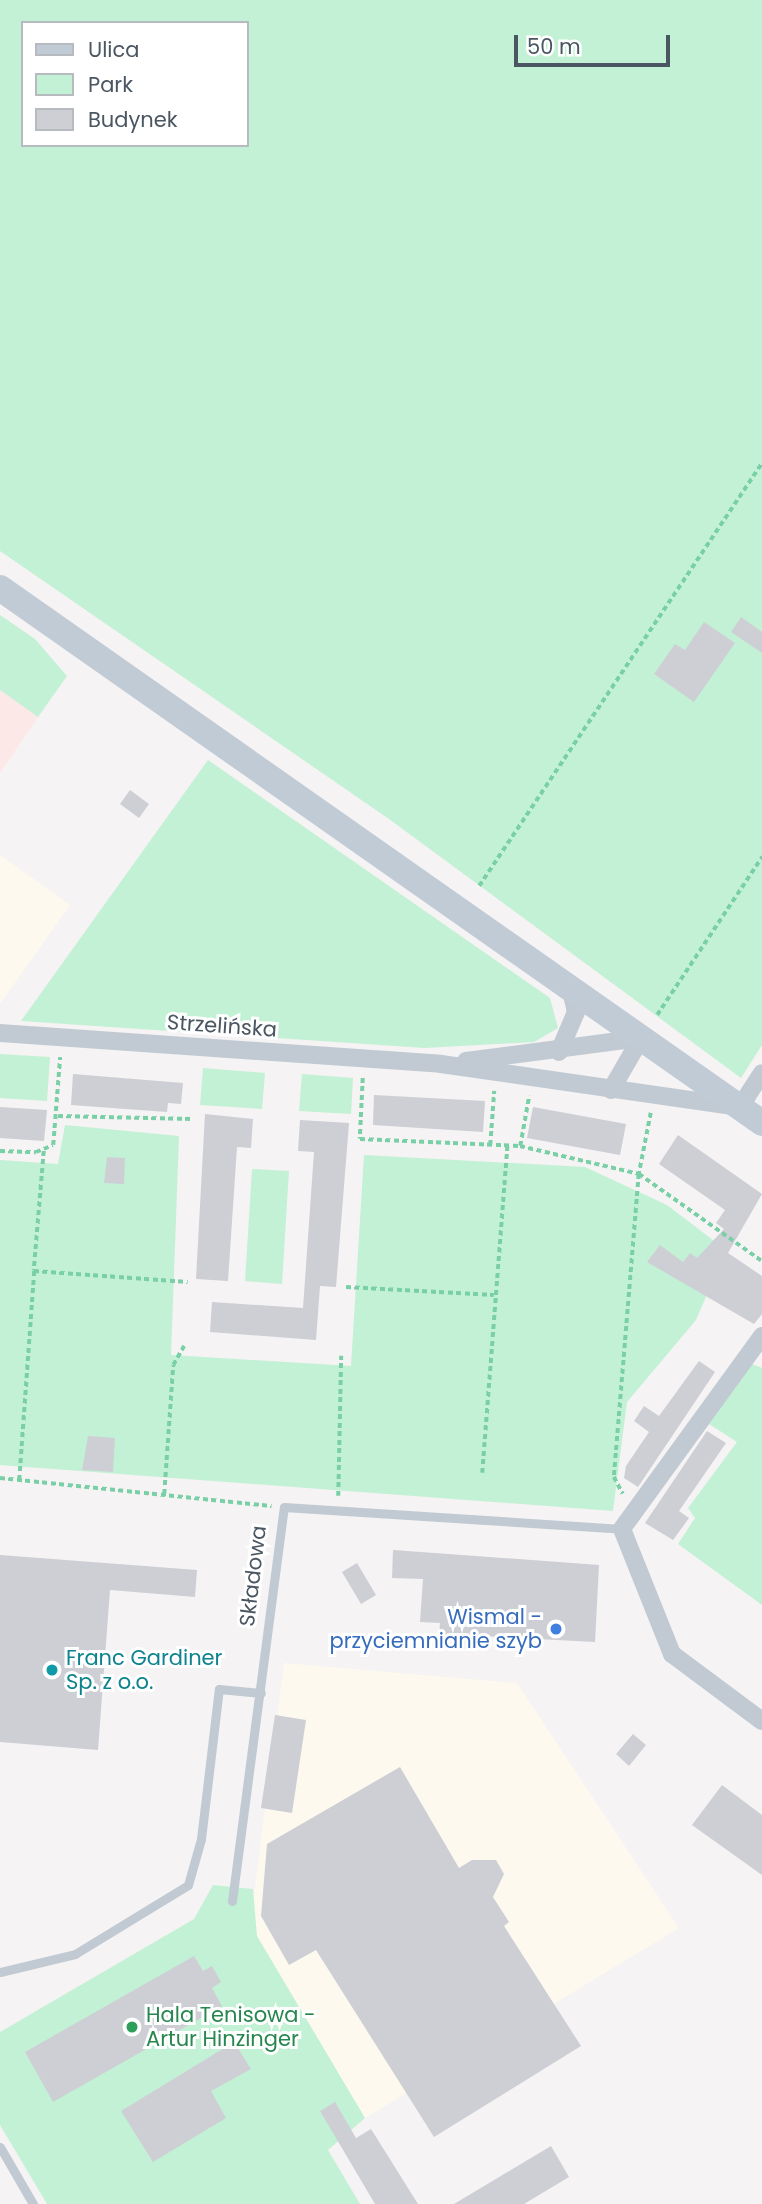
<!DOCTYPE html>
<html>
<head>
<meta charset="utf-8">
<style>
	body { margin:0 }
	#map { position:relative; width:762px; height:2204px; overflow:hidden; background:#f5f3f3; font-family:Poppins,sans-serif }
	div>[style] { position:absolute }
	.commercial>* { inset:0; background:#fdf9ef }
	.medical>* { inset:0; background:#fce8e6 }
	.green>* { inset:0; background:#c3f1d5 }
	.building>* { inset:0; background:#cdcfd5 }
	.path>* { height:3.5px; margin-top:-1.75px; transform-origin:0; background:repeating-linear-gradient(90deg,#7ad0a6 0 5px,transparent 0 8.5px) }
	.lane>* { height:9px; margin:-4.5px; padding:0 4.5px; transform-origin:4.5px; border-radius:4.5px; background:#c1cad2 }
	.street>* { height:18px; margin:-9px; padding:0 9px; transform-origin:9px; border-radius:9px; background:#c1cad2 }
	.secondary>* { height:26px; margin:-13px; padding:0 13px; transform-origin:13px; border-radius:13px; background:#c1cbd6 }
	.dots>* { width:19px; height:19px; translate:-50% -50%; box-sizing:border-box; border:4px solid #fff; border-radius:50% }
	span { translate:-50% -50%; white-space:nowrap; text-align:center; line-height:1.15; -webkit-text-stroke:6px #fff; paint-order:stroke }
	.street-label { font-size:21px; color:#4a5661 }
	.shop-label { font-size:21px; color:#366cbe }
	.right { translate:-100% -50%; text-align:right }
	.culture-label { font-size:21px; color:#0d838f }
	.left { translate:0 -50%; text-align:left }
	.leisure-label { font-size:21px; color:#27864d }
	.legend { position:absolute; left:21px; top:21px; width:228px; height:126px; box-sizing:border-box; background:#fff; border:2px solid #b7bbc0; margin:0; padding:9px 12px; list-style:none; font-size:21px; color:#4a5661 }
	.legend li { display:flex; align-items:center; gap:14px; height:35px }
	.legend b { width:35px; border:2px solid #b7bbc0 }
	.scale { position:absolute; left:514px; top:35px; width:156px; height:32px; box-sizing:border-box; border:4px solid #4a5661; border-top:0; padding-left:9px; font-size:21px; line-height:24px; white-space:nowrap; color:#4a5661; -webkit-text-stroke:5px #fff; paint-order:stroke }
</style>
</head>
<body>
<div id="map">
	<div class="commercial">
		<i style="clip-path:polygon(0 855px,70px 905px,0 1004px)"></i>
		<i style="clip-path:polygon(284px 1663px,517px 1683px,679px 1928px,365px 2118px,257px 1936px,252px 1910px)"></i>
	</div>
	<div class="medical">
		<i style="clip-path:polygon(0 690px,38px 717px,0 773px)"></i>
	</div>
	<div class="green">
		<i style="clip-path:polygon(evenodd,0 0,762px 0,762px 1045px,741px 1078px,389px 819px,0 551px,0 0,23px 23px,247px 23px,247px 145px,23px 145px,23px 23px)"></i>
		<i style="clip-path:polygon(0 615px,35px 639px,67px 676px,38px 717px,0 690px)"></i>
		<i style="clip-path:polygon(208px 760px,550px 998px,558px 1028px,534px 1042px,425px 1048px,21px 1021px)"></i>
		<i style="clip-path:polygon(0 1054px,50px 1057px,47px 1101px,0 1098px)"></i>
		<i style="clip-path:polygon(203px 1068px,265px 1073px,262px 1109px,200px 1105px)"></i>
		<i style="clip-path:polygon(302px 1074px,353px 1078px,351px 1114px,299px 1111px)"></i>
		<i style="clip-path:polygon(65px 1125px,179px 1136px,171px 1355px,351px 1366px,364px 1155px,585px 1167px,667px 1205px,726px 1250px,696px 1320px,627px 1402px,613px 1511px,0 1465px,0 1160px,58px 1164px)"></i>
		<i style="clip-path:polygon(252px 1169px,289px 1171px,282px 1284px,245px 1281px)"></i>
		<i style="clip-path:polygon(752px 1364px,762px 1368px,762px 1605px,678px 1544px,695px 1518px,688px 1508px,737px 1442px,709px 1424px)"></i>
		<i style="clip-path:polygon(213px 1885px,253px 1889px,257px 1936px,365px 2118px,328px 2150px,360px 2204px,47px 2204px,0 2125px,0 2032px,194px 1919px)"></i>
	</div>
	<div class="building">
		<i style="clip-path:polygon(741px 617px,762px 632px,762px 653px,731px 632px)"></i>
		<i style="clip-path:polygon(704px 622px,735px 643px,694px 702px,654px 674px,675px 644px,685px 650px)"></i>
		<i style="clip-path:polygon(130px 790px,149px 804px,139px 818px,120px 804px)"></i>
		<i style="clip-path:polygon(73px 1074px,183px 1083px,181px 1104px,168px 1103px,167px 1112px,71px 1105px)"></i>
		<i style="clip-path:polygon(374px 1095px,485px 1101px,483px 1132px,373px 1125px)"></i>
		<i style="clip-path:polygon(0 1107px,47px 1110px,44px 1141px,0 1138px)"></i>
		<i style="clip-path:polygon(533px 1107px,626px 1124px,620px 1155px,527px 1138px)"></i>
		<i style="clip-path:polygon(205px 1114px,253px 1119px,251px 1148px,237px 1147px,228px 1281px,196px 1279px)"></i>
		<i style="clip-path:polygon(300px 1120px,349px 1123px,336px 1287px,320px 1286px,316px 1340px,210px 1332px,212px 1302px,303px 1308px,314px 1152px,298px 1151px)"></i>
		<i style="clip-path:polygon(678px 1135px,762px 1194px,728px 1253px,762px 1276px,762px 1314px,754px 1324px,647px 1262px,660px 1245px,683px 1262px,690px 1253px,697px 1258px,724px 1229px,716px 1223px,725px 1210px,659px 1164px)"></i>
		<i style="clip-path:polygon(107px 1157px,125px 1158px,124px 1184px,104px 1183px)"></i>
		<i style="clip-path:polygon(699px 1361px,715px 1372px,638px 1487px,624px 1478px,626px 1466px,649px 1432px,634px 1421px,644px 1406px,659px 1416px)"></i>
		<i style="clip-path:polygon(707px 1431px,726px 1443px,679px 1511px,689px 1518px,673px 1540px,645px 1523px)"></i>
		<i style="clip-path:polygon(88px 1436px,115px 1438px,113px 1472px,82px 1470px)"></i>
		<i style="clip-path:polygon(393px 1550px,599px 1565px,595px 1642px,480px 1636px,479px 1650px,459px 1649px,460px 1639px,439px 1637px,440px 1623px,420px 1622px,423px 1579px,392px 1578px)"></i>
		<i style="clip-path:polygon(0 1555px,197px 1570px,195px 1597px,110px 1590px,98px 1750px,0 1742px)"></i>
		<i style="clip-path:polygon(357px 1563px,376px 1595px,361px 1604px,342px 1572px)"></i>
		<i style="clip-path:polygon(275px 1715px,306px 1720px,292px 1813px,261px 1808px)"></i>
		<i style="clip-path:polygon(633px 1734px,646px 1745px,629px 1766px,616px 1754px)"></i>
		<i style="clip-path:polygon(400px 1767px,459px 1868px,472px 1860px,496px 1860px,504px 1874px,493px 1897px,509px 1922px,504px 1926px,581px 2046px,434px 2137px,316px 1950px,289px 1965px,261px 1916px,267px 1844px)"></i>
		<i style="clip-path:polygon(722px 1785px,762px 1815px,762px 1875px,692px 1825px)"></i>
		<i style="clip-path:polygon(194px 1956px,203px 1971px,212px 1966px,221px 1982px,212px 1988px,222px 2006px,53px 2102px,25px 2052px)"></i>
		<i style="clip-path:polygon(234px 2042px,251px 2069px,211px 2091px,226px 2118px,153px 2162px,121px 2111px)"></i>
		<i style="clip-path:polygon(335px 2102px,356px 2138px,371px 2129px,418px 2204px,375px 2204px,320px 2111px)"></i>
		<i style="clip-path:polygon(551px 2146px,569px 2177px,524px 2204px,454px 2204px)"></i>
	</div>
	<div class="path">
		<i style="left:479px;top:886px;width:509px;rotate:-56.22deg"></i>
		<i style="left:657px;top:1015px;width:190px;rotate:-56.4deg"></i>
		<i style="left:363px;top:1078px;width:61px;rotate:92.8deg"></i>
		<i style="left:360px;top:1139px;width:160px;rotate:2.5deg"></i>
		<i style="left:520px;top:1146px;width:122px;rotate:13.2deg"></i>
		<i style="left:639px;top:1174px;width:304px;rotate:94.7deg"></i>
		<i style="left:614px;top:1477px;width:19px;rotate:62deg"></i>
		<i style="left:651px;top:1113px;width:62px;rotate:101.1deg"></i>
		<i style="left:639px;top:1174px;width:151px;rotate:35.3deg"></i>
		<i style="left:58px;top:1116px;width:134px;rotate:1.3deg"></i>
		<i style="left:490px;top:1145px;width:54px;rotate:-85.8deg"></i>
		<i style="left:520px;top:1146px;width:51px;rotate:-79.8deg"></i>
		<i style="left:0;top:1151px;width:36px;rotate:2deg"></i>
		<i style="left:36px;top:1152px;width:18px;rotate:-22deg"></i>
		<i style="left:53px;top:1145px;width:88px;rotate:-85.5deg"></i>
		<i style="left:44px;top:1151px;width:120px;rotate:94.8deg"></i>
		<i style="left:34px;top:1271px;width:154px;rotate:4.1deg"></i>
		<i style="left:346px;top:1287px;width:148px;rotate:3.1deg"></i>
		<i style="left:482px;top:1473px;width:329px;rotate:-85.6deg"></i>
		<i style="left:0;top:1478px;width:273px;rotate:5.9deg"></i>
		<i style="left:19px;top:1480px;width:210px;rotate:-85.9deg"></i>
		<i style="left:164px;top:1494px;width:129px;rotate:-86deg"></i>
		<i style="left:173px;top:1365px;width:22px;rotate:-60deg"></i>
		<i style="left:338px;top:1496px;width:140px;rotate:-88.8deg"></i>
	</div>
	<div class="lane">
		<i style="left:232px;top:1901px;width:397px;rotate:-82.5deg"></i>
		<i style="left:284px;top:1507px;width:339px;rotate:3.7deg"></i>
		<i style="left:0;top:1972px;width:77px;rotate:-13.5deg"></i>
		<i style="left:75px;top:1954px;width:132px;rotate:-31.4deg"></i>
		<i style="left:188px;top:1885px;width:48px;rotate:-74.2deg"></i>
		<i style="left:201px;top:1839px;width:151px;rotate:-83.2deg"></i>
		<i style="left:219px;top:1689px;width:42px;rotate:5.4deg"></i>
		<i style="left:0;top:2147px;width:66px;rotate:59.9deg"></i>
	</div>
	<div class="street">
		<i style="left:0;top:1033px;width:442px;rotate:4deg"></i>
		<i style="left:441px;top:1064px;width:302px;rotate:8.2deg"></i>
		<i style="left:740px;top:1107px;width:40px;rotate:-57.1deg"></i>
		<i style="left:559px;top:1052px;width:43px;rotate:-67deg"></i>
		<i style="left:576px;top:1012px;width:27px;rotate:-103deg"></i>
		<i style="left:466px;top:1061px;width:177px;rotate:-7.5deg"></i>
		<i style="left:611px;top:1090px;width:60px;rotate:-60deg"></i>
		<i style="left:762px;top:1336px;width:238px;rotate:126deg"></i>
		<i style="left:622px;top:1529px;width:135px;rotate:68.2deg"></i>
		<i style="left:672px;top:1654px;width:112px;rotate:36.7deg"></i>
	</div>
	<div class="secondary">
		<i style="left:0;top:588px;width:931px;rotate:35.07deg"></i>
	</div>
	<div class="dots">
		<i style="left:556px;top:1629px;background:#3f7fe0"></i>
		<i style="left:52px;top:1670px;background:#0f9aa8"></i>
		<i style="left:132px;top:2027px;background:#2e9e5b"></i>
	</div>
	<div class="street-label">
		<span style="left:222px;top:1026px;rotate:4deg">Strzelińska</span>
		<span style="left:253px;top:1576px;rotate:-83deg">Składowa</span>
	</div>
	<div class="shop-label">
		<span class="right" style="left:542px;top:1629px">Wismal -<br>przyciemnianie szyb</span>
	</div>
	<div class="culture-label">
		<span class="left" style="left:66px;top:1670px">Franc Gardiner<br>Sp. z o.o.</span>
	</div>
	<div class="leisure-label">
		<span class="left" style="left:146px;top:2027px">Hala Tenisowa -<br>Artur Hinzinger</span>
	</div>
	<ul class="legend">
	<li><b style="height:9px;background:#c1cbd6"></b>Ulica</li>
	<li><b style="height:19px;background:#c3f1d5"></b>Park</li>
	<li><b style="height:19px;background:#cdcfd5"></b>Budynek</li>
	</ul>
	<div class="scale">50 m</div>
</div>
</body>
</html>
